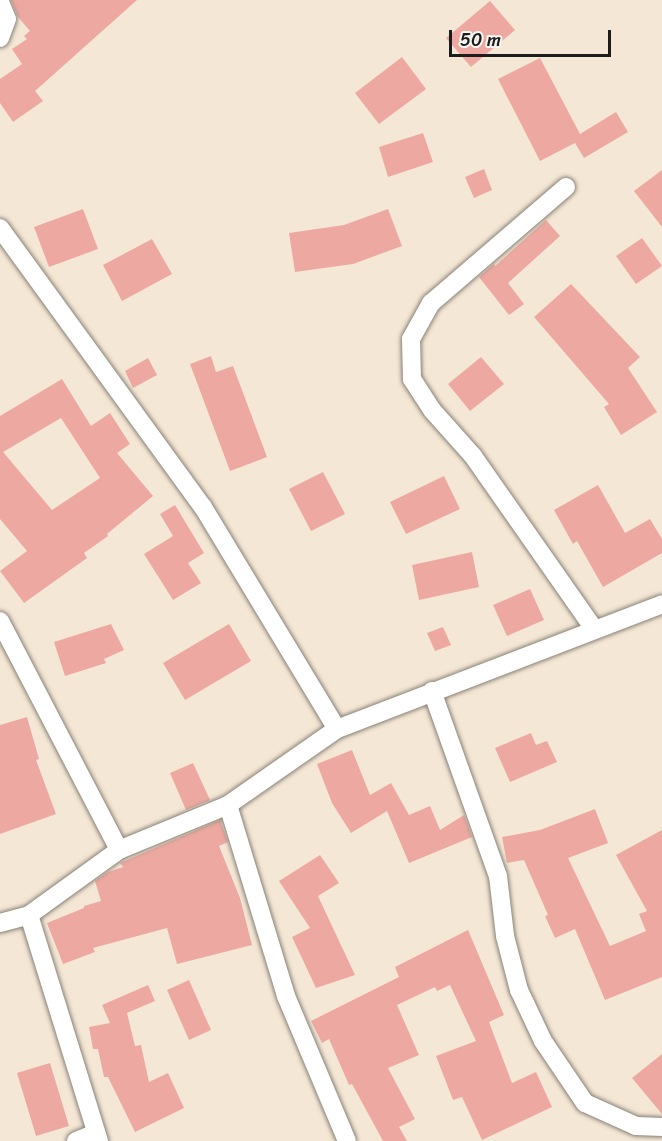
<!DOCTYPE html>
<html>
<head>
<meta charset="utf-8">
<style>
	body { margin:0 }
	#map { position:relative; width:662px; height:1141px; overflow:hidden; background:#f5e7d5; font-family:Sriracha,sans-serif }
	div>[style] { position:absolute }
	.building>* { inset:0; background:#eda9a1 }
	.roads { filter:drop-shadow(0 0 2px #888278) drop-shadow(0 0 2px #888278) }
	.minor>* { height:18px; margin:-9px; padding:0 9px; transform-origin:9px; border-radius:9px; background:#fff }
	span { translate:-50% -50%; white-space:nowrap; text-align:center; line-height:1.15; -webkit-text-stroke:6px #f6f6f2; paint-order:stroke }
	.scale { position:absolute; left:449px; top:30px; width:162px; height:27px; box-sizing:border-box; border:3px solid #1c1c1c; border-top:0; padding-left:8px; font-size:18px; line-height:21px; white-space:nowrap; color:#1c1c1c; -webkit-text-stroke:4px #f6f6f2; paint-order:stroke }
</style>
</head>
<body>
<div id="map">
	<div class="building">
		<i style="clip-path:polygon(11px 0,137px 0,35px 91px,43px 101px,13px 122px,0 103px,0 79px,22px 64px,12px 49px,27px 39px,24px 36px,30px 31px,18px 17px)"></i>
		<i style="clip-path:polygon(490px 1px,515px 30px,471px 67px,446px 38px)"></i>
		<i style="clip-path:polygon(402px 57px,426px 89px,379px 124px,355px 93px)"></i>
		<i style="clip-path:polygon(540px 58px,580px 134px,616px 112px,628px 132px,584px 158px,575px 143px,540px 161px,498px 79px)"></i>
		<i style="clip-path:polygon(423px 133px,433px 162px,388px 177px,379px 147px)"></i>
		<i style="clip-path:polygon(484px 169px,492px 190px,474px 198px,465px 177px)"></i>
		<i style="clip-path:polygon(662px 170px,662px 227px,634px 191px)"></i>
		<i style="clip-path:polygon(83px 209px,98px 249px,49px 267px,34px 227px)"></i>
		<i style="clip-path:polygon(388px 209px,402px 246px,353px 264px,295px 272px,289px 233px,344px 225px)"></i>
		<i style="clip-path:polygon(546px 220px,560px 236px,508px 283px,524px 304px,509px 315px,479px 277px,494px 264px,495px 266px)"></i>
		<i style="clip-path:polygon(642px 238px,662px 266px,636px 284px,616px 256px)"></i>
		<i style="clip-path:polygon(152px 239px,172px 274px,122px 301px,103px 265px)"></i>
		<i style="clip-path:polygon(571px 284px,640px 357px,628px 368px,657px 412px,621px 435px,604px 407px,609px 404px,534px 317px)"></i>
		<i style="clip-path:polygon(211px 356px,216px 372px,233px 366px,267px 457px,230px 471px,190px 364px)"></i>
		<i style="clip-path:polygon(481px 357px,504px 384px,470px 411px,448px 384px)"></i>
		<i style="clip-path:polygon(148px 358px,157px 375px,133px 388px,125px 371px)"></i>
		<i style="clip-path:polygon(evenodd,62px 379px,91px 426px,110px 413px,130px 444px,117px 453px,153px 496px,107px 534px,108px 536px,84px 553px,87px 558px,24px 603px,0 571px,27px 551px,0 519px,0 416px,62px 379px,61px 418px,100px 478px,52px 510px,3px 452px,61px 418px)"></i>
		<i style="clip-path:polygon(323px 472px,345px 514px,311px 531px,289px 489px)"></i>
		<i style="clip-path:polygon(444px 476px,460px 509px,406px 534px,390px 502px)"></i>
		<i style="clip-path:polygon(598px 485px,625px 533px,650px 519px,662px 539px,662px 553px,603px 587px,577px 541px,573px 544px,554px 510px)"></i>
		<i style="clip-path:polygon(175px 505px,204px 553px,188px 563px,201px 583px,173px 600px,144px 554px,173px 536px,160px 514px)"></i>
		<i style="clip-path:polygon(472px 552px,479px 587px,419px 600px,412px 565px)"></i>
		<i style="clip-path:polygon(530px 589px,544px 620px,507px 636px,493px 605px)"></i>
		<i style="clip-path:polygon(111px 624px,124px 650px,104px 659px,106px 663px,65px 676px,54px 642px)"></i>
		<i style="clip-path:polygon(229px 624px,251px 661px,185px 700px,163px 663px)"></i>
		<i style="clip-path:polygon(443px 627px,451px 645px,435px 651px,427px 633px)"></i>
		<i style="clip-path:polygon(27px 717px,39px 759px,36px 760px,56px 814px,0 834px,0 725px)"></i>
		<i style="clip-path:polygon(531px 733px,536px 745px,547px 741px,557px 762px,510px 782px,495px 748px)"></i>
		<i style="clip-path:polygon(352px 750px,370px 795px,391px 783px,409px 815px,430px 806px,440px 830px,464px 815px,472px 837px,409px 863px,387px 811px,351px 833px,332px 803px,317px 764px)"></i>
		<i style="clip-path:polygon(193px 763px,210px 800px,186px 810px,170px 773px)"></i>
		<i style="clip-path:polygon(595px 809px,608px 843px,568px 858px,610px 946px,646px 931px,639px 914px,647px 911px,616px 855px,662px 830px,662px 977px,605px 1000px,575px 929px,555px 938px,545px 916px,548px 915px,524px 860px,507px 863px,502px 837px,540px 830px)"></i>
		<i style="clip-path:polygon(220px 820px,228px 842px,219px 846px,240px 898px,252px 945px,177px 964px,167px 928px,93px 948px,95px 952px,63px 964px,47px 923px,84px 908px,84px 906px,101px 901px,95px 881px,108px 872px,123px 867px,120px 863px)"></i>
		<i style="clip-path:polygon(320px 855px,339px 883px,318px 896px,355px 975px,316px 988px,292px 937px,310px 928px,279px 881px)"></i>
		<i style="clip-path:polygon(468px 930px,504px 1015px,489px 1022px,512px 1083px,536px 1072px,552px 1107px,482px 1140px,462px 1097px,453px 1100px,436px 1056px,476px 1041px,450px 985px,437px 991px,435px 987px,397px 1005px,419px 1055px,388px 1068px,415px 1119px,399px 1127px,407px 1141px,383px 1141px,352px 1084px,349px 1085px,329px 1039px,322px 1043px,311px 1021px,399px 977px,395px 967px)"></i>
		<i style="clip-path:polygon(189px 980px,211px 1030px,189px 1040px,167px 990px)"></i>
		<i style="clip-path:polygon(148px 985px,155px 1001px,127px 1013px,135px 1046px,141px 1045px,149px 1082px,168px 1073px,184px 1108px,135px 1132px,108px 1077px,104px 1077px,98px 1049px,93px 1049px,89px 1027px,110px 1023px,102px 1005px)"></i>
		<i style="clip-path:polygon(662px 1054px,662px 1114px,632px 1078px)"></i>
		<i style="clip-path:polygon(50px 1063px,69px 1126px,36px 1136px,17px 1073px)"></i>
	</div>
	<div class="roads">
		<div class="minor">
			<i style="left:0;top:2px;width:18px;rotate:68deg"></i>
			<i style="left:7px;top:19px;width:20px;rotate:110deg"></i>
			<i style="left:566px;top:187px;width:178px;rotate:139.3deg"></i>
			<i style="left:431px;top:303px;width:41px;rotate:119.1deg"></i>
			<i style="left:411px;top:339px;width:40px;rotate:88.6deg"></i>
			<i style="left:412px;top:379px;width:37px;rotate:57deg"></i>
			<i style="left:432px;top:410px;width:62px;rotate:48.3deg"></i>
			<i style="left:473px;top:456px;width:211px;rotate:55deg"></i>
			<i style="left:0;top:228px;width:345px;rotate:54deg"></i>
			<i style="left:203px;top:507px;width:259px;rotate:58.9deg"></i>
			<i style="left:0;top:621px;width:258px;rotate:62.5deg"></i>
			<i style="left:432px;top:691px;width:196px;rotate:70.4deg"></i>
			<i style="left:498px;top:876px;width:60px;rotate:83.3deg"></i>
			<i style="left:505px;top:936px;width:56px;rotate:75.5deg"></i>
			<i style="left:519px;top:990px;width:56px;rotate:64.8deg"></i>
			<i style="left:543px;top:1041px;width:75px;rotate:55.9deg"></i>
			<i style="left:585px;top:1103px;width:56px;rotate:24.3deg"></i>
			<i style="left:636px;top:1126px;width:26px;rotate:2deg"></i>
			<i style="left:228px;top:805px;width:200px;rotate:73.1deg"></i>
			<i style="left:286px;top:996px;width:157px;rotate:67.2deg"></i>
			<i style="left:29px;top:915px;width:237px;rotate:72.8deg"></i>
			<i style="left:0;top:923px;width:30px;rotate:-15deg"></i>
			<i style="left:29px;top:915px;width:111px;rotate:-35.8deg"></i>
			<i style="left:119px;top:850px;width:118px;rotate:-22.4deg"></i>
			<i style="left:228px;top:805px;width:133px;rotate:-34.9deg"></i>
			<i style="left:337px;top:729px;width:348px;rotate:-21deg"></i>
			<i style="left:76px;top:1141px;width:22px;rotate:-22deg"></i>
		</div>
	</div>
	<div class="scale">50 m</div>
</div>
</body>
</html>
